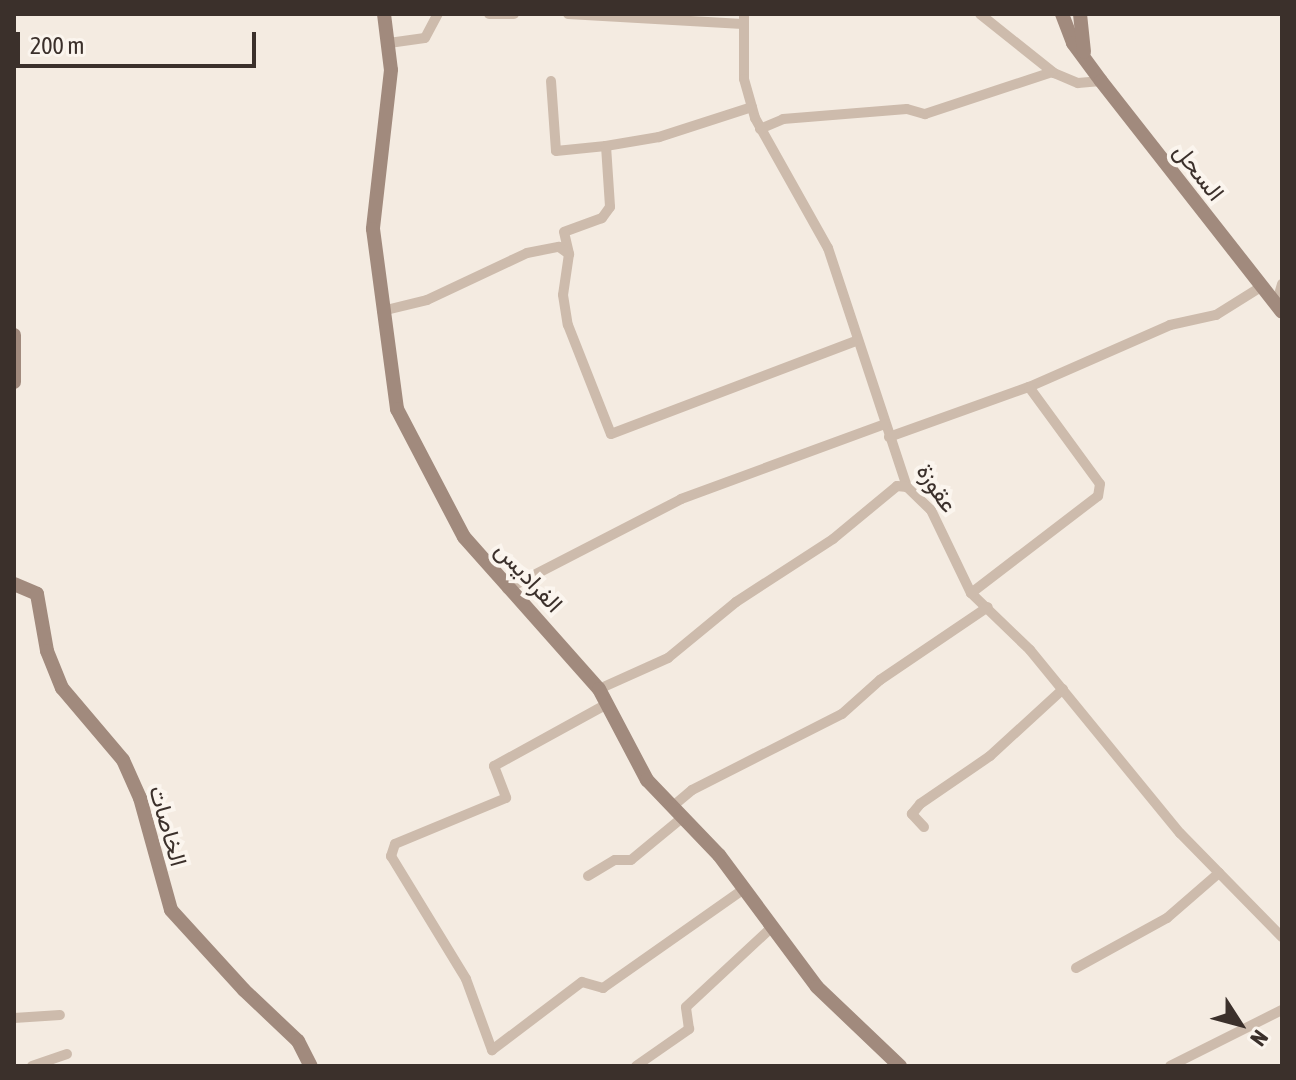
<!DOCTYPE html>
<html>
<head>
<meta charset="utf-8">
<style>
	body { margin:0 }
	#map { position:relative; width:1296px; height:1080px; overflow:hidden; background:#f4ebe1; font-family:"Asap Condensed",Vazirmatn,sans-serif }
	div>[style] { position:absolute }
	.street>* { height:10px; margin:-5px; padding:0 5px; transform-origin:5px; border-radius:5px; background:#cdbbac }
	.secondary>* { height:14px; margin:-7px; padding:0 7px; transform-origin:7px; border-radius:7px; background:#a18a7d }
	span { translate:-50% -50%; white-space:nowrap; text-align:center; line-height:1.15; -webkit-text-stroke:8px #fbf5ee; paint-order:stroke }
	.street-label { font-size:24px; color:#3b302b }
	.frame { position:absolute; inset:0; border:16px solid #3b302b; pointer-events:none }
	.north { position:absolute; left:1200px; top:984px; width:80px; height:80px; -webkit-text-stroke:6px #fbf5ee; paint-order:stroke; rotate:126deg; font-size:22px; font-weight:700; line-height:32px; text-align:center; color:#3b302b }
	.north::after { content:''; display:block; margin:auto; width:28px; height:36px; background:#3b302b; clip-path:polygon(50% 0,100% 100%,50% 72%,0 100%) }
	.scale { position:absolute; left:16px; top:32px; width:240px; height:36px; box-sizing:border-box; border:4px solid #3b302b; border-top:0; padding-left:10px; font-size:24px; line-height:28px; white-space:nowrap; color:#3b302b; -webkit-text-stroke:6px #fbf5ee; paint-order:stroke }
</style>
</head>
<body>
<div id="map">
	<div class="street">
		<i style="left:489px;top:14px;width:25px"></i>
		<i style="left:568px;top:14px;width:175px;rotate:3.3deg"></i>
		<i style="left:744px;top:14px;width:65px;rotate:90deg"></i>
		<i style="left:744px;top:79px;width:41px;rotate:74.2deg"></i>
		<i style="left:755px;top:118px;width:149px;rotate:60.7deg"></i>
		<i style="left:828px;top:248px;width:252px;rotate:71.7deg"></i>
		<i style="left:907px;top:487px;width:33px;rotate:44deg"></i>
		<i style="left:931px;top:510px;width:92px;rotate:64.3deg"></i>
		<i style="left:971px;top:593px;width:82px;rotate:44deg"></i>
		<i style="left:1030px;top:650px;width:237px;rotate:50.7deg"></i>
		<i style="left:1180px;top:833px;width:146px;rotate:45.6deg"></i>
		<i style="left:980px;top:14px;width:95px;rotate:38.6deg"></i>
		<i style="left:1054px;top:73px;width:26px;rotate:23deg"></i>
		<i style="left:1078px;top:83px;width:23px;rotate:-5deg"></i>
		<i style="left:389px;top:43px;width:36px;rotate:-8deg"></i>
		<i style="left:425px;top:38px;width:27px;rotate:-62deg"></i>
		<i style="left:551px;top:81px;width:70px;rotate:85.9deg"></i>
		<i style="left:556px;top:151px;width:50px;rotate:-5.7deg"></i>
		<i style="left:752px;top:107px;width:98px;rotate:162.1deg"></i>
		<i style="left:659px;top:137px;width:54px;rotate:170.4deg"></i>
		<i style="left:606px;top:146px;width:61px;rotate:86.2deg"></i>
		<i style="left:610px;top:207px;width:14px;rotate:126deg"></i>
		<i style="left:602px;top:218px;width:40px;rotate:159.8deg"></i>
		<i style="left:564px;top:232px;width:23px;rotate:77deg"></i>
		<i style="left:569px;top:254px;width:41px;rotate:98.3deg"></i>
		<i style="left:563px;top:295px;width:30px;rotate:81deg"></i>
		<i style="left:568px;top:325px;width:117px;rotate:68.5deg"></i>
		<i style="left:611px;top:434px;width:264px;rotate:-20.8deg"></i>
		<i style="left:760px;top:129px;width:25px;rotate:-23deg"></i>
		<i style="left:783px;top:119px;width:124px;rotate:-4.6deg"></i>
		<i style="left:907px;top:109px;width:19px;rotate:16deg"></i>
		<i style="left:925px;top:114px;width:134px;rotate:-18.3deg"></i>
		<i style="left:1276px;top:305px;width:22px;rotate:-74deg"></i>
		<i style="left:382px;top:311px;width:46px;rotate:-13.7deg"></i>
		<i style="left:427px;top:300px;width:110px;rotate:-25.2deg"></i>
		<i style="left:527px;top:253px;width:33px;rotate:-11deg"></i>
		<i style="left:559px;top:247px;width:12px;rotate:35deg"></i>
		<i style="left:1029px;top:387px;width:154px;rotate:-23.7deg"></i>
		<i style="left:1170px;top:325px;width:47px;rotate:-12.3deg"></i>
		<i style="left:1216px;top:315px;width:51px;rotate:-32.1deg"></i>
		<i style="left:889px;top:437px;width:149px;rotate:-19.7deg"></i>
		<i style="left:1029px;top:387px;width:120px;rotate:53.8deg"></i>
		<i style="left:1100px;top:484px;width:12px;rotate:99deg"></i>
		<i style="left:1098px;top:496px;width:160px;rotate:142.6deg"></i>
		<i style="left:507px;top:589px;width:196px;rotate:-27.3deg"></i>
		<i style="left:681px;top:499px;width:217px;rotate:-20.2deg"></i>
		<i style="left:599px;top:689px;width:76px;rotate:-24.2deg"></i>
		<i style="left:668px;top:658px;width:88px;rotate:-39.5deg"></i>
		<i style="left:736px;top:602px;width:116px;rotate:-33deg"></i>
		<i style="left:833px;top:539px;width:83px;rotate:-39.6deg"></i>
		<i style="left:897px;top:486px;width:10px;rotate:6deg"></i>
		<i style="left:607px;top:704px;width:129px;rotate:151.2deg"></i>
		<i style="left:494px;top:766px;width:34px;rotate:69deg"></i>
		<i style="left:506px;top:798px;width:120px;rotate:157.5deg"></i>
		<i style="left:395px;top:844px;width:13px;rotate:108deg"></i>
		<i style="left:391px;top:856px;width:144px;rotate:58.6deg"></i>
		<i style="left:466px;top:979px;width:76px;rotate:69.9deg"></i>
		<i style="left:492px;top:1050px;width:113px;rotate:-37.1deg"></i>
		<i style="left:582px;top:982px;width:22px;rotate:16deg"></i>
		<i style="left:603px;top:988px;width:172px;rotate:-35.1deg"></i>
		<i style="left:673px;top:806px;width:25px;rotate:-40deg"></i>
		<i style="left:692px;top:790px;width:168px;rotate:-26.9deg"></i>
		<i style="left:842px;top:714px;width:51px;rotate:-41.8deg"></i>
		<i style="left:880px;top:680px;width:130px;rotate:-34.1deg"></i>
		<i style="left:924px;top:827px;width:18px;rotate:-133deg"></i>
		<i style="left:912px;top:814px;width:13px;rotate:-51deg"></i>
		<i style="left:920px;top:804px;width:85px;rotate:-34.4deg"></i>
		<i style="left:990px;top:756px;width:99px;rotate:-42.5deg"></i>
		<i style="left:588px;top:876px;width:31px;rotate:-31deg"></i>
		<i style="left:615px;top:860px;width:16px"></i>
		<i style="left:631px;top:860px;width:67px;rotate:-39.6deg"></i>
		<i style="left:1076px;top:968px;width:104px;rotate:-28.8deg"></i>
		<i style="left:1167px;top:918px;width:69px;rotate:-40.9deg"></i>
		<i style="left:14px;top:1018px;width:46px;rotate:-3.7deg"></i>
		<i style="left:32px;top:1066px;width:37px;rotate:-19deg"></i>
		<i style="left:636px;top:1066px;width:65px;rotate:-34.9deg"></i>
		<i style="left:689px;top:1029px;width:22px;rotate:-98deg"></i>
		<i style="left:686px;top:1007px;width:117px;rotate:-42.9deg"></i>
		<i style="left:1170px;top:1066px;width:125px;rotate:-26.6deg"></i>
	</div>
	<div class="secondary">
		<i style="left:384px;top:14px;width:56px;rotate:82.9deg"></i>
		<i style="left:391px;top:70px;width:160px;rotate:96.5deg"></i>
		<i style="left:373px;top:229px;width:182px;rotate:82.4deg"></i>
		<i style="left:397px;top:409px;width:144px;rotate:62.4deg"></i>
		<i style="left:464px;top:537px;width:203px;rotate:48.4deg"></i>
		<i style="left:599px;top:689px;width:103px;rotate:62.2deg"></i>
		<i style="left:647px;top:780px;width:104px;rotate:46.2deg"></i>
		<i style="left:719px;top:855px;width:164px;rotate:53.4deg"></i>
		<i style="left:817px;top:987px;width:115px;rotate:43.6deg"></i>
		<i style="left:1062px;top:14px;width:31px;rotate:69deg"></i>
		<i style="left:1073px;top:43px;width:47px;rotate:53.6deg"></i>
		<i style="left:1101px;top:81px;width:293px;rotate:51.9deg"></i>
		<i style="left:1080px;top:14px;width:38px;rotate:84deg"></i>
		<i style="left:14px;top:335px;width:47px;rotate:90deg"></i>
		<i style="left:14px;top:584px;width:25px;rotate:23deg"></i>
		<i style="left:37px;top:594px;width:58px;rotate:80deg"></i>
		<i style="left:47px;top:651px;width:40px;rotate:68deg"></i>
		<i style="left:62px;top:688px;width:94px;rotate:49.7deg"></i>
		<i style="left:123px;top:760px;width:42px;rotate:65.9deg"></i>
		<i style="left:140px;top:798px;width:116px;rotate:74.5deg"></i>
		<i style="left:171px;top:910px;width:108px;rotate:47.6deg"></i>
		<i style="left:244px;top:990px;width:74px;rotate:43.4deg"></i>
		<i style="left:298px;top:1041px;width:28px;rotate:63deg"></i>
	</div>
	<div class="street-label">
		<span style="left:1199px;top:172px;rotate:52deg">السحل</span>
		<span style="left:937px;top:488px;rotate:56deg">عقوزة</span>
		<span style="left:529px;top:577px;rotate:47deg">الفراديس</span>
		<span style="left:168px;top:826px;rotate:74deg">الخاصات</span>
	</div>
	<div class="frame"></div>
	<div class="north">N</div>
	<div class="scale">200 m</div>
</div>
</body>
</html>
